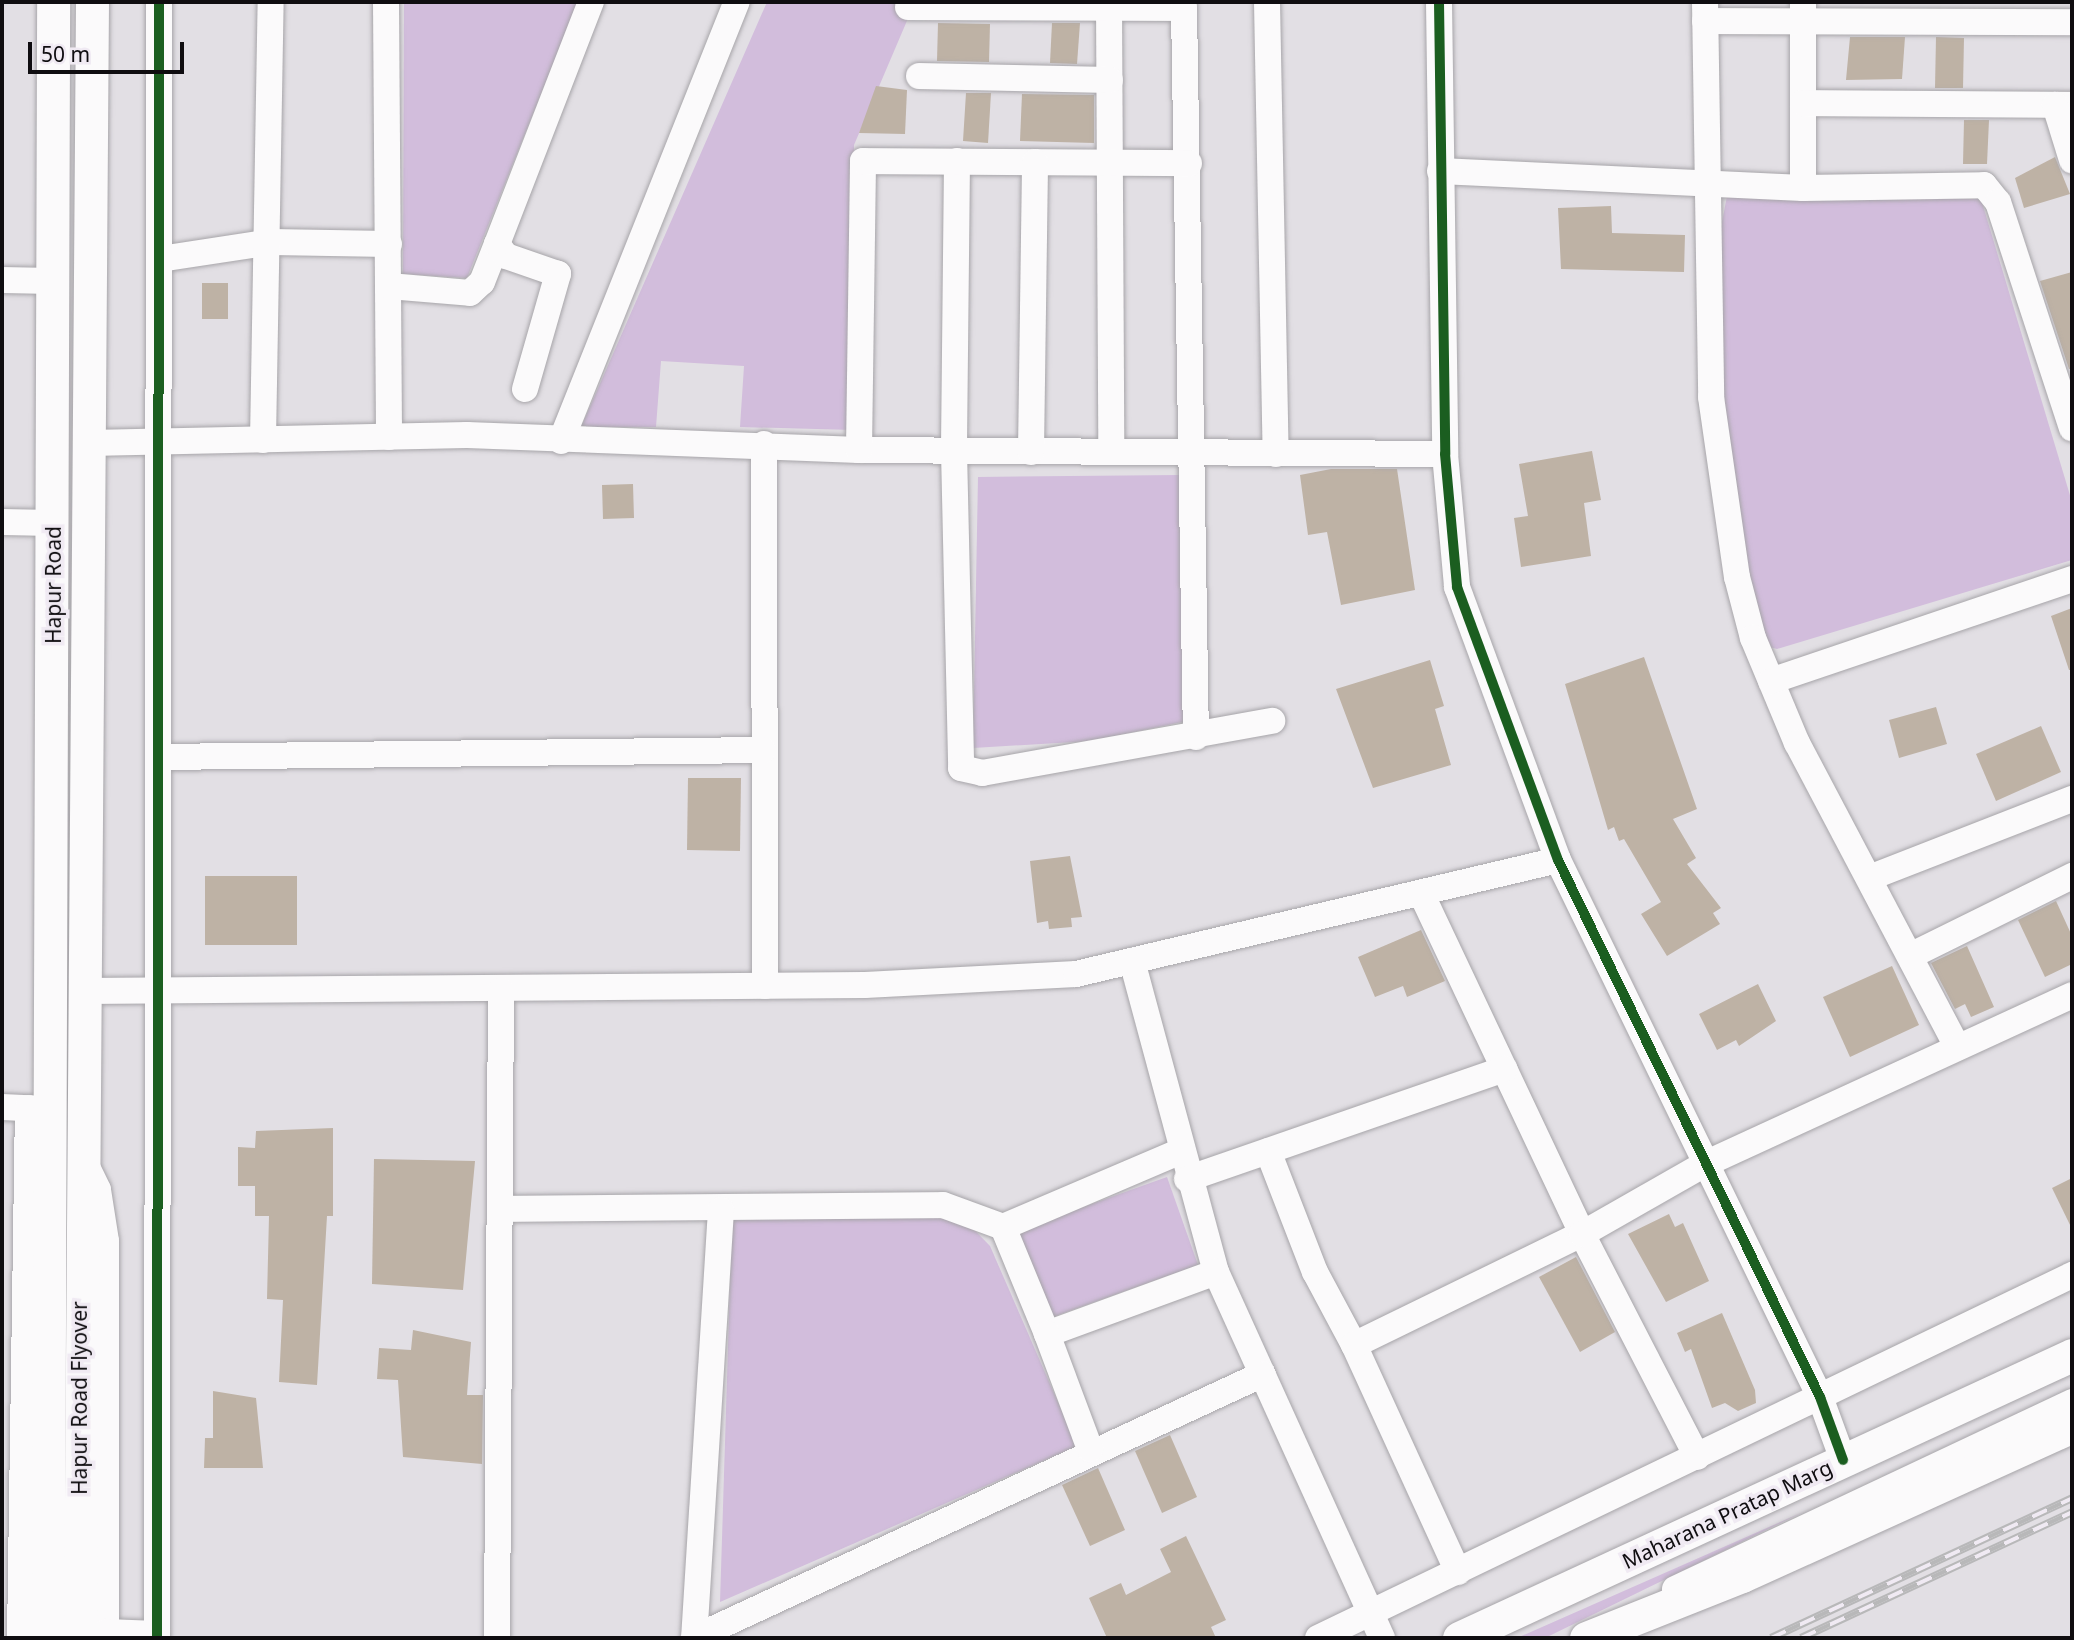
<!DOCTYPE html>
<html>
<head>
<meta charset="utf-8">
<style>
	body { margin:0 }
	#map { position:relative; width:2074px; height:1640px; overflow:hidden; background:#e2dfe4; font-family:"Noto Sans",sans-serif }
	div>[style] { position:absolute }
	.green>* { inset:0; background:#d2bddc }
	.building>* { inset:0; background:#beb2a5 }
	.roads { filter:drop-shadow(0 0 2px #a7a5a9) drop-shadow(0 0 2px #a7a5a9) }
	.minor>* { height:26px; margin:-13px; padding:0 13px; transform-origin:13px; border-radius:13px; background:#fbfafb }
	.major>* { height:33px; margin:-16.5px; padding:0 16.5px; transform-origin:16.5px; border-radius:16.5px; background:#fbfafb }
	.rail>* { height:8px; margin-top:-4px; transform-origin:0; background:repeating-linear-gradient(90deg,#f0eaf3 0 16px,#b8b8b9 0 32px); box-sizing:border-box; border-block:2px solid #b8b8b9 }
	.cycleway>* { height:10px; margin:-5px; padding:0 5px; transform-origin:5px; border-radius:5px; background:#1b5e20 }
	span { translate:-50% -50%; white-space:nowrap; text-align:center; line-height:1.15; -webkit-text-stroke:7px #f0eaf3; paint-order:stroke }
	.street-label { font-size:21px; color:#0f0d10 }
	.frame { position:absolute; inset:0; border:4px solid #0f0d10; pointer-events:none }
	.scale { position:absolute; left:28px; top:42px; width:156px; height:32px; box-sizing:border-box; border:4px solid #0f0d10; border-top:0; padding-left:9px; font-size:21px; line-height:24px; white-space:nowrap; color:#0f0d10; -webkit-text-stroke:5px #f0eaf3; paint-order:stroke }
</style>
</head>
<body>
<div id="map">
	<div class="green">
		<i style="clip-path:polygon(404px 2px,578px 2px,467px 278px,403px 274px)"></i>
		<i style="clip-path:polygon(767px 2px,915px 2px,854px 145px,854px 430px,740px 427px,744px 366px,661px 361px,656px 427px,581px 427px)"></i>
		<i style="clip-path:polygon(1727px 196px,1981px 199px,2072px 502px,2072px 560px,1777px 649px,1766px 646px,1737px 577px,1713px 269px)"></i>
		<i style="clip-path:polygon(1179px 475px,1187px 721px,1091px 741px,973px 748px,978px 477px)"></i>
		<i style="clip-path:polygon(1167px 1177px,1198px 1265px,1044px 1320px,1013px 1232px)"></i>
		<i style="clip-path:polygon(958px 1213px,990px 1246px,1077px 1446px,720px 1602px,732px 1218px)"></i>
		<i style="clip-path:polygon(1803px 1512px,1545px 1638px,1517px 1638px,1533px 1631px)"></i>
	</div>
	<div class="building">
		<i style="clip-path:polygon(938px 23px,990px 24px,989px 62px,937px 61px)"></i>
		<i style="clip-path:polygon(1052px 23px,1080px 23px,1077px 64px,1050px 63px)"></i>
		<i style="clip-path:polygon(1850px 37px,1905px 37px,1902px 79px,1846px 80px)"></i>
		<i style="clip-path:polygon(1936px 37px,1964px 38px,1963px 88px,1935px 88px)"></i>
		<i style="clip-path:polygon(876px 86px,907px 90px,905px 134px,859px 133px)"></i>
		<i style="clip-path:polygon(966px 93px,991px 93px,988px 143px,963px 141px)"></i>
		<i style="clip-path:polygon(1022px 94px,1094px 95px,1094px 143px,1020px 141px)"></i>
		<i style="clip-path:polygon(1964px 120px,1989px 120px,1987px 164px,1963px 164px)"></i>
		<i style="clip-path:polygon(2055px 157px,2070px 194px,2024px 208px,2015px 178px)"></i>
		<i style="clip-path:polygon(1611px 206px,1612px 233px,1685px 235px,1684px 272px,1561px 269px,1558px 208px)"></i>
		<i style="clip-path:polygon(2072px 272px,2072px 369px,2069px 369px,2040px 281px)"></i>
		<i style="clip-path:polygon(202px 283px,228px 283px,228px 319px,202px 319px)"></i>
		<i style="clip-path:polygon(1592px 451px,1601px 500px,1584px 503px,1591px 556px,1521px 567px,1514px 518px,1528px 516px,1519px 464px)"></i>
		<i style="clip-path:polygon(1331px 469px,1397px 469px,1415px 590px,1341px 605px,1327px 532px,1308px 535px,1300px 475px)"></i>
		<i style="clip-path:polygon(633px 484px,634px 518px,603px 519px,602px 485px)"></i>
		<i style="clip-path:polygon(2072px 608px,2072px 670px,2069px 670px,2051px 616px)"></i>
		<i style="clip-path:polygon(1644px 657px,1697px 809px,1673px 819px,1696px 858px,1687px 864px,1721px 908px,1713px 913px,1720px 924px,1667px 956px,1641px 914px,1661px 902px,1624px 839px,1619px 841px,1614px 827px,1608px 830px,1565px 684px)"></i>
		<i style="clip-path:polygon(1430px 660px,1444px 706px,1435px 709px,1451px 765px,1373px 788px,1336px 689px)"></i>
		<i style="clip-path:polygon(1936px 707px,1947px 744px,1899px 758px,1889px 720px)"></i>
		<i style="clip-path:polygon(2041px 726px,2061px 772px,1996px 801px,1976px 754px)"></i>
		<i style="clip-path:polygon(688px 778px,741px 778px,740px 851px,687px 850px)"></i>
		<i style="clip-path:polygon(1070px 856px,1082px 917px,1071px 918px,1072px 927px,1049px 929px,1048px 921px,1037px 923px,1030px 861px)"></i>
		<i style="clip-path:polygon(205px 876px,297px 876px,297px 945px,205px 945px)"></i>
		<i style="clip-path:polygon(2056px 901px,2072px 936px,2072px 964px,2045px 977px,2018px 920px)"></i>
		<i style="clip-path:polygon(1421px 930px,1445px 981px,1407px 997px,1403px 986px,1375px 997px,1358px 957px)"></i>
		<i style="clip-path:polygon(1967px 946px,1994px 1007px,1971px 1017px,1965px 1004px,1955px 1009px,1931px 963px)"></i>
		<i style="clip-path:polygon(1892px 966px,1919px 1025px,1850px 1057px,1823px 997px)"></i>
		<i style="clip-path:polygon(1758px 984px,1776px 1021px,1739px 1046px,1736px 1040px,1717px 1050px,1699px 1014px)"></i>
		<i style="clip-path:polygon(333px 1128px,333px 1216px,327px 1216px,317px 1385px,279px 1382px,283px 1300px,267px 1299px,269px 1216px,255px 1216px,255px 1186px,238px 1186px,238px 1147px,255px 1148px,256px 1131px)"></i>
		<i style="clip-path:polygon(374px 1159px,475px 1161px,463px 1290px,372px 1284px)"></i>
		<i style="clip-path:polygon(2072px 1178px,2072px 1229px,2052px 1188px)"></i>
		<i style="clip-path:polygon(1669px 1214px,1675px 1227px,1683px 1223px,1709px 1281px,1666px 1302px,1628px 1234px)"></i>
		<i style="clip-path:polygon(1576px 1257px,1615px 1332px,1580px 1352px,1539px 1277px)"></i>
		<i style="clip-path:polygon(1722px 1313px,1755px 1390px,1756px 1403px,1738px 1411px,1725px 1403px,1712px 1408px,1691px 1349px,1685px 1352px,1677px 1333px)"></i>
		<i style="clip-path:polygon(413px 1330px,471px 1342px,467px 1395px,483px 1395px,482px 1464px,403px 1457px,398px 1380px,377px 1379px,379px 1348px,411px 1350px)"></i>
		<i style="clip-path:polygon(213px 1391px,256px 1398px,263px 1468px,204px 1468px,205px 1438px,213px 1438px)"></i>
		<i style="clip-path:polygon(1170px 1435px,1197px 1497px,1162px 1513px,1135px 1451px)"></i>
		<i style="clip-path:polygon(1098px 1468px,1125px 1530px,1090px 1546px,1062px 1485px)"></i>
		<i style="clip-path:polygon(1186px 1536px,1226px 1620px,1211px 1627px,1216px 1638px,1107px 1638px,1089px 1598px,1121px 1583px,1126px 1595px,1171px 1572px,1160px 1549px)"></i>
	</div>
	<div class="roads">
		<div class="minor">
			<i style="left:386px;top:2px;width:435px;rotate:89.6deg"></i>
			<i style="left:1267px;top:2px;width:452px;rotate:88.9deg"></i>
			<i style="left:1439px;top:2px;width:452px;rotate:89.2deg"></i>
			<i style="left:1445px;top:454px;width:134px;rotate:84.8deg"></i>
			<i style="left:1457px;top:587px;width:291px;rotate:69.7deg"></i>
			<i style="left:1558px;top:860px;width:598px;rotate:63.99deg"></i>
			<i style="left:1820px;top:1397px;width:67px;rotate:69.9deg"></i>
			<i style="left:1705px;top:2px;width:395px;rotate:89.1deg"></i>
			<i style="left:1711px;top:397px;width:182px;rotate:81.8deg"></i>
			<i style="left:1737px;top:577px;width:63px;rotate:75.3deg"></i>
			<i style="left:1753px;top:638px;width:114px;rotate:67.3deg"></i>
			<i style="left:1797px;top:743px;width:343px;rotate:62.2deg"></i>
			<i style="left:1803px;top:2px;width:186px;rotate:90deg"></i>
			<i style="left:1109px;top:3px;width:449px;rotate:89.7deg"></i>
			<i style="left:908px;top:7px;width:276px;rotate:0.2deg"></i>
			<i style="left:1184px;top:8px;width:729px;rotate:89.06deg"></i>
			<i style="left:1705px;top:21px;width:367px;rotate:0.2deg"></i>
			<i style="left:919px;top:76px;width:191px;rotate:1.2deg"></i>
			<i style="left:1803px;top:103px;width:269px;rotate:0.4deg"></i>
			<i style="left:2055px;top:105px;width:58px;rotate:72.8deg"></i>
			<i style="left:957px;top:161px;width:290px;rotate:90.6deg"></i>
			<i style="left:954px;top:451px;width:317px;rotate:88.7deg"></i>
			<i style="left:961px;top:768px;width:22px;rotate:13deg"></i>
			<i style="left:982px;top:773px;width:295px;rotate:-10.2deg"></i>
			<i style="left:1440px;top:171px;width:363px;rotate:2.7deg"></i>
			<i style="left:1803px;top:188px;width:181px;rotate:-0.9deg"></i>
			<i style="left:1984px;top:185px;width:22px;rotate:51deg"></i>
			<i style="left:1998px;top:202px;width:238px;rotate:71.9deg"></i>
			<i style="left:160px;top:259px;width:112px;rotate:-8.7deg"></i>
			<i style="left:271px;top:242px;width:118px;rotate:1deg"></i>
			<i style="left:2px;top:280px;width:51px;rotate:1.1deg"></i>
			<i style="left:389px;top:286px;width:81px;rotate:4.9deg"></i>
			<i style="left:470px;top:293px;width:16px;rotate:-43deg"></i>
			<i style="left:482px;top:282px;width:41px;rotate:-68.5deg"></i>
			<i style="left:525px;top:389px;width:120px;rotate:-74deg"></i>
			<i style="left:558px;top:274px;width:55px;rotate:-160.9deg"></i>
			<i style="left:506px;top:256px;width:15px;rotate:-127deg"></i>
			<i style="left:497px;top:244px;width:260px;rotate:-68.8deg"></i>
			<i style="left:263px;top:440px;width:438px;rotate:-89deg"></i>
			<i style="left:561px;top:441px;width:473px;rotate:-68.2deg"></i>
			<i style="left:89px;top:443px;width:378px;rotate:-1.2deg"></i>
			<i style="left:467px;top:435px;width:392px;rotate:2.2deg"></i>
			<i style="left:859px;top:450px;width:586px;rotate:0.39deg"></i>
			<i style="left:764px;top:444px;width:542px;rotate:89.89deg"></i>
			<i style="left:859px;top:450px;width:289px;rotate:-89.2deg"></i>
			<i style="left:863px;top:161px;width:326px;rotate:0.4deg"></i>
			<i style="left:1031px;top:452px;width:290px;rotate:-89.2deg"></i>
			<i style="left:2px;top:522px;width:51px;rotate:1.1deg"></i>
			<i style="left:1771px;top:681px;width:318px;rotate:-18.7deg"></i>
			<i style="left:158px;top:757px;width:605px;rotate:-0.66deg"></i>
			<i style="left:1869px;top:878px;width:218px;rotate:-21.3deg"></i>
			<i style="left:1422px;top:895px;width:375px;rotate:64.7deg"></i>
			<i style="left:1582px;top:1234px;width:251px;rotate:62.7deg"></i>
			<i style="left:1910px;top:956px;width:181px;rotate:-26.3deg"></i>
			<i style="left:1132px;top:961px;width:322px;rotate:74.9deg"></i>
			<i style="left:1216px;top:1272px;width:402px;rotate:65.6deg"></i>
			<i style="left:83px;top:991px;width:782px;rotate:-0.44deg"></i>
			<i style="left:865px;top:985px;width:211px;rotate:-3deg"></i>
			<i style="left:1076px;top:974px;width:495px;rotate:-13.3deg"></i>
			<i style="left:2px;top:1107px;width:43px;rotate:2.7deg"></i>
			<i style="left:1268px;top:1151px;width:130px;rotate:68.8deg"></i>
			<i style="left:1315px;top:1272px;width:83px;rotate:61.9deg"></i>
			<i style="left:87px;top:1167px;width:25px;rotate:64deg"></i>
			<i style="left:98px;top:1190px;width:52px;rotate:81.1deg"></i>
			<i style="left:106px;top:1241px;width:397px;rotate:90deg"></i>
			<i style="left:1187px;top:1179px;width:336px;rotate:-19.1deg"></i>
			<i style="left:504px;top:1209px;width:439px;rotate:-0.5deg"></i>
			<i style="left:943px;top:1205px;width:64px;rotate:20.1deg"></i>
			<i style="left:1003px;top:1227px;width:191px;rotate:-23.1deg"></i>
			<i style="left:721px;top:1210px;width:429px;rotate:93.6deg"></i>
			<i style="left:694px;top:1638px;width:627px;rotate:-24.89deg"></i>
			<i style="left:1003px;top:1227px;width:116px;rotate:67.6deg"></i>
			<i style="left:1047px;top:1334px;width:180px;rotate:-20.1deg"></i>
			<i style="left:1047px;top:1334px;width:123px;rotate:69.5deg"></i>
			<i style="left:1458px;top:1572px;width:250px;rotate:-114.6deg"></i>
			<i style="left:1354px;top:1345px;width:254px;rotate:-26deg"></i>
			<i style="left:1582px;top:1234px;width:139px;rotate:-29.7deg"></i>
			<i style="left:1703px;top:1165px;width:406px;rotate:-24.7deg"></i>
			<i style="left:1675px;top:1589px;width:439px;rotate:-25.2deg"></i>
			<i style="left:106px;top:1632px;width:51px;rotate:2.2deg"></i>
			<i style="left:20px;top:1638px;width:530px;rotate:-89.14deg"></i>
			<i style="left:157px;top:1638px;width:1636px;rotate:-89.93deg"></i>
			<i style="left:497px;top:1638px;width:647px;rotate:-89.65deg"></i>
			<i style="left:1318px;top:1638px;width:837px;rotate:-25.71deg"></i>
		</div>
		<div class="major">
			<i style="left:48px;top:1638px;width:1636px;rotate:-89.82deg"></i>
			<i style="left:80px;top:1638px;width:1636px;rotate:-89.58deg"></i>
			<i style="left:1459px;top:1638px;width:675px;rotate:-24.78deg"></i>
			<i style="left:1586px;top:1638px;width:168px;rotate:-21.7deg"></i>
			<i style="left:1742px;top:1576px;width:362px;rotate:-24.4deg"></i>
		</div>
	</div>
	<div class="rail">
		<i style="left:1771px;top:1638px;width:332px;rotate:-24.9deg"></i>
		<i style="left:1801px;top:1638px;width:299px;rotate:-24.9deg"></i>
	</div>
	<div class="cycleway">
		<i style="left:1439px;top:2px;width:452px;rotate:89.2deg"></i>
		<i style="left:1445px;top:454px;width:134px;rotate:84.8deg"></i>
		<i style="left:1457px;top:587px;width:291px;rotate:69.7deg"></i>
		<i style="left:1558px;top:860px;width:598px;rotate:63.99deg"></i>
		<i style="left:1820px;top:1397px;width:67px;rotate:69.9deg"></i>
		<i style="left:157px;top:1638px;width:1636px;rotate:-89.93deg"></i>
	</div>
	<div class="street-label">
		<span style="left:53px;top:585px;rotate:-90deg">Hapur Road</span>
		<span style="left:79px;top:1398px;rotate:-90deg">Hapur Road Flyover</span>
		<span style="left:1727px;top:1514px;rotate:-25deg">Maharana Pratap Marg</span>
	</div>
	<div class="frame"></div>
	<div class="scale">50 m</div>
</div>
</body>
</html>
